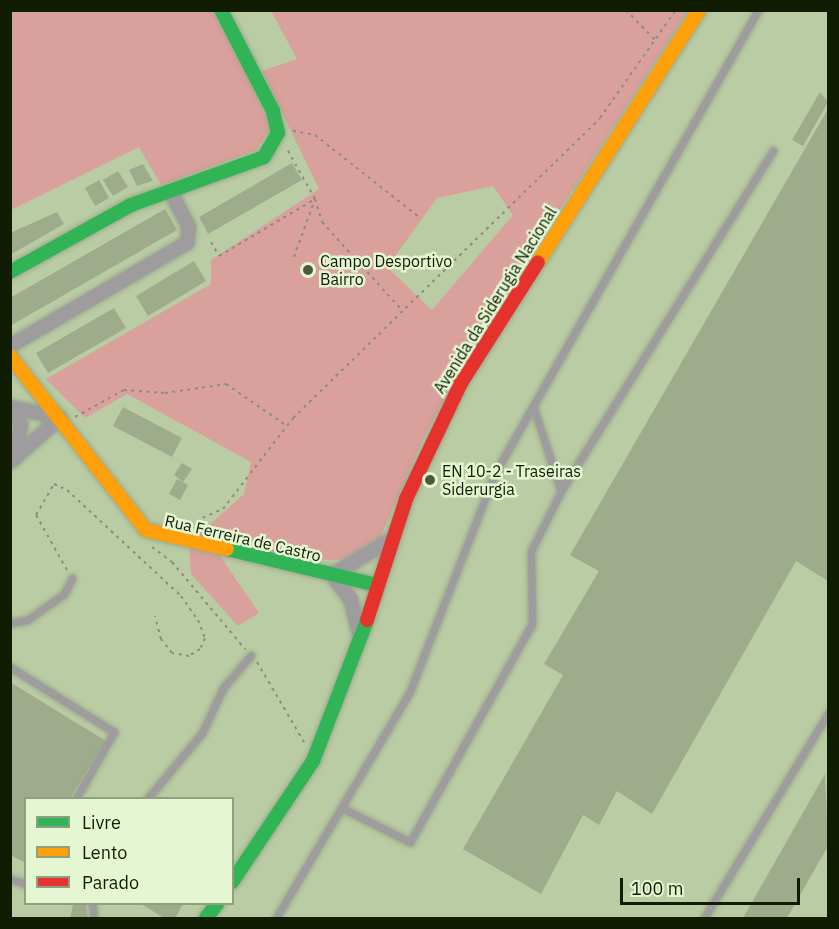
<!DOCTYPE html>
<html>
<head>
<meta charset="utf-8">
<style>
	body { margin:0 }
	#map { position:relative; width:839px; height:929px; overflow:hidden; background:#bacca4; font-family:"IBM Plex Sans",sans-serif }
	div>[style] { position:absolute }
	.green>* { inset:0; background:#daa09b }
	.building>* { inset:0; background:#9eac8c }
	.path>* { height:2px; margin-top:-1px; transform-origin:0; background:repeating-linear-gradient(90deg,#8a8c86 0 3px,transparent 0 7.5px) }
	.roads { filter:drop-shadow(0 0 2px #9ba98a) drop-shadow(0 0 2px #9ba98a) }
	.lane>* { height:7px; margin:-3.5px; padding:0 3.5px; transform-origin:3.5px; border-radius:3.5px; background:#9f9ca0 }
	.street>* { height:14px; margin:-7px; padding:0 7px; transform-origin:7px; border-radius:7px; background:#9f9ca0 }
	.fast>* { height:14px; margin:-7px; padding:0 7px; transform-origin:7px; border-radius:7px; background:#30b455 }
	.slow>* { height:14px; margin:-7px; padding:0 7px; transform-origin:7px; border-radius:7px; background:#ff9f0a }
	.jam>* { height:14px; margin:-7px; padding:0 7px; transform-origin:7px; border-radius:7px; background:#e5322d }
	.dots>* { width:16px; height:16px; translate:-50% -50%; box-sizing:border-box; border:3px solid #e5f6d3; border-radius:50% }
	span { translate:-50% -50%; white-space:nowrap; text-align:center; line-height:1.15; -webkit-text-stroke:5px #e5f6d3; paint-order:stroke }
	.poi-label { font-size:16px; color:#111d02 }
	.left { translate:0 -50%; text-align:left }
	.street-label { font-size:16px; color:#111d02 }
	.frame { position:absolute; inset:0; border:12px solid #111d02; pointer-events:none }
	.legend { position:absolute; left:24px; top:797px; width:210px; height:108px; box-sizing:border-box; background:#e5f6d3; border:2px solid #909f7f; margin:0; padding:8px 10px; list-style:none; font-size:18px; color:#111d02 }
	.legend li { display:flex; align-items:center; gap:12px; height:30px }
	.legend b { width:30px; border:2px solid #909f7f }
	.scale { position:absolute; left:620px; top:878px; width:180px; height:27px; box-sizing:border-box; border:3px solid #111d02; border-top:0; padding-left:8px; font-size:18px; line-height:21px; white-space:nowrap; color:#111d02; -webkit-text-stroke:4px #e5f6d3; paint-order:stroke }
</style>
</head>
<body>
<div id="map">
	<div class="green">
		<i style="clip-path:polygon(11px 11px,216px 11px,271px 127px,256px 150px,161px 185px,139px 147px,11px 210px)"></i>
		<i style="clip-path:polygon(evenodd,271px 11px,688px 11px,488px 321px,425px 435px,377px 545px,358px 558px,334px 560px,220px 556px,259px 613px,238px 626px,191px 574px,188px 532px,199px 534px,244px 494px,251px 462px,127px 394px,85px 418px,46px 379px,211px 284px,211px 260px,319px 189px,262px 71px,297px 59px,271px 11px,493px 186px,513px 215px,432px 310px,387px 267px,437px 198px,493px 186px)"></i>
	</div>
	<div class="building">
		<i style="clip-path:polygon(820px 92px,828px 102px,803px 146px,792px 140px)"></i>
		<i style="clip-path:polygon(828px 109px,828px 581px,796px 561px,652px 814px,617px 791px,599px 825px,583px 815px,541px 894px,463px 849px,563px 675px,544px 664px,599px 571px,570px 555px)"></i>
		<i style="clip-path:polygon(292px 163px,302px 180px,208px 234px,199px 217px)"></i>
		<i style="clip-path:polygon(143px 164px,153px 181px,137px 186px,129px 170px)"></i>
		<i style="clip-path:polygon(118px 171px,128px 187px,113px 196px,103px 180px)"></i>
		<i style="clip-path:polygon(99px 180px,109px 198px,95px 206px,85px 188px)"></i>
		<i style="clip-path:polygon(165px 209px,177px 230px,10px 326px,10px 298px)"></i>
		<i style="clip-path:polygon(57px 212px,64px 224px,10px 255px,10px 233px)"></i>
		<i style="clip-path:polygon(194px 261px,206px 281px,148px 316px,136px 296px)"></i>
		<i style="clip-path:polygon(114px 308px,126px 328px,48px 373px,36px 353px)"></i>
		<i style="clip-path:polygon(123px 407px,182px 438px,172px 457px,113px 426px)"></i>
		<i style="clip-path:polygon(182px 463px,192px 469px,183px 482px,174px 475px)"></i>
		<i style="clip-path:polygon(177px 479px,188px 485px,180px 500px,169px 494px)"></i>
		<i style="clip-path:polygon(10px 682px,106px 741px,70px 798px,26px 798px,26px 863px,10px 855px)"></i>
		<i style="clip-path:polygon(825px 774px,828px 846px,787px 918px,743px 918px)"></i>
		<i style="clip-path:polygon(141px 904px,183px 904px,175px 918px,164px 918px)"></i>
		<i style="clip-path:polygon(73px 905px,86px 905px,88px 918px,70px 918px)"></i>
	</div>
	<div class="path">
		<i style="left:626px;top:10px;width:42px;rotate:46deg"></i>
		<i style="left:293px;top:131px;width:22px;rotate:10deg"></i>
		<i style="left:315px;top:135px;width:132px;rotate:38.3deg"></i>
		<i style="left:315px;top:199px;width:24px;rotate:73deg"></i>
		<i style="left:322px;top:222px;width:118px;rotate:47.8deg"></i>
		<i style="left:211px;top:242px;width:16px;rotate:60deg"></i>
		<i style="left:219px;top:256px;width:112px;rotate:-30.7deg"></i>
		<i style="left:315px;top:199px;width:57px;rotate:-119.2deg"></i>
		<i style="left:294px;top:257px;width:62px;rotate:-70.1deg"></i>
		<i style="left:75px;top:417px;width:56px;rotate:-28.9deg"></i>
		<i style="left:124px;top:390px;width:41px;rotate:4.2deg"></i>
		<i style="left:165px;top:393px;width:62px;rotate:-8.4deg"></i>
		<i style="left:226px;top:384px;width:74px;rotate:34.5deg"></i>
		<i style="left:189px;top:524px;width:37px;rotate:-24deg"></i>
		<i style="left:223px;top:509px;width:115px;rotate:-52.4deg"></i>
		<i style="left:293px;top:418px;width:429px;rotate:-44.3deg"></i>
		<i style="left:600px;top:118px;width:132px;rotate:-54.9deg"></i>
		<i style="left:152px;top:547px;width:25px;rotate:37deg"></i>
		<i style="left:172px;top:562px;width:114px;rotate:50deg"></i>
		<i style="left:67px;top:570px;width:63px;rotate:-119.4deg"></i>
		<i style="left:36px;top:515px;width:36px;rotate:-60deg"></i>
		<i style="left:54px;top:484px;width:14px;rotate:25deg"></i>
		<i style="left:67px;top:490px;width:156px;rotate:42.9deg"></i>
		<i style="left:181px;top:596px;width:29px;rotate:55deg"></i>
		<i style="left:198px;top:620px;width:19px;rotate:69deg"></i>
		<i style="left:205px;top:638px;width:12px;rotate:114deg"></i>
		<i style="left:200px;top:649px;width:13px;rotate:148deg"></i>
		<i style="left:189px;top:656px;width:17px;rotate:-170deg"></i>
		<i style="left:172px;top:653px;width:18px;rotate:-128deg"></i>
		<i style="left:161px;top:639px;width:24px;rotate:-105deg"></i>
		<i style="left:257px;top:662px;width:93px;rotate:59.6deg"></i>
	</div>
	<div class="roads">
		<div class="lane">
			<i style="left:533px;top:406px;width:89px;rotate:71.8deg"></i>
			<i style="left:10px;top:623px;width:17px;rotate:-10deg"></i>
			<i style="left:27px;top:620px;width:45px;rotate:-35.1deg"></i>
			<i style="left:64px;top:594px;width:18px;rotate:-63deg"></i>
			<i style="left:10px;top:667px;width:123px;rotate:32deg"></i>
			<i style="left:114px;top:732px;width:76px;rotate:119.9deg"></i>
			<i style="left:148px;top:798px;width:85px;rotate:-50.3deg"></i>
			<i style="left:202px;top:733px;width:50px;rotate:-65deg"></i>
			<i style="left:223px;top:688px;width:43px;rotate:-49.7deg"></i>
			<i style="left:342px;top:808px;width:76px;rotate:26.6deg"></i>
			<i style="left:410px;top:842px;width:250px;rotate:-60.8deg"></i>
			<i style="left:532px;top:624px;width:73px;rotate:-90.8deg"></i>
			<i style="left:531px;top:551px;width:67px;rotate:-63.4deg"></i>
			<i style="left:561px;top:491px;width:401px;rotate:-58.1deg"></i>
			<i style="left:10px;top:879px;width:17px;rotate:17deg"></i>
			<i style="left:92px;top:904px;width:14px;rotate:82deg"></i>
			<i style="left:276px;top:918px;width:264px;rotate:-59.4deg"></i>
			<i style="left:410px;top:691px;width:234px;rotate:-68.7deg"></i>
			<i style="left:495px;top:473px;width:532px;rotate:-60.4deg"></i>
			<i style="left:704px;top:918px;width:240px;rotate:-58.8deg"></i>
		</div>
		<div class="street">
			<i style="left:10px;top:346px;width:205px;rotate:-30.2deg"></i>
			<i style="left:187px;top:243px;width:16px;rotate:-83deg"></i>
			<i style="left:189px;top:227px;width:41px;rotate:-117.8deg"></i>
			<i style="left:10px;top:407px;width:21px;rotate:59deg"></i>
			<i style="left:21px;top:425px;width:34px;rotate:100deg"></i>
			<i style="left:10px;top:407px;width:51px;rotate:12.4deg"></i>
			<i style="left:10px;top:462px;width:67px;rotate:-41.3deg"></i>
			<i style="left:359px;top:633px;width:34px;rotate:-104deg"></i>
			<i style="left:351px;top:600px;width:31px;rotate:-127deg"></i>
			<i style="left:332px;top:575px;width:70px;rotate:-31deg"></i>
		</div>
		<div class="fast">
			<i style="left:10px;top:272px;width:138px;rotate:-29deg"></i>
			<i style="left:131px;top:205px;width:141px;rotate:-19.8deg"></i>
			<i style="left:264px;top:157px;width:28px;rotate:-60deg"></i>
			<i style="left:278px;top:133px;width:23px;rotate:-103deg"></i>
			<i style="left:273px;top:111px;width:114px;rotate:-117.2deg"></i>
			<i style="left:227px;top:549px;width:154px;rotate:13.5deg"></i>
			<i style="left:232px;top:882px;width:146px;rotate:-56.2deg"></i>
			<i style="left:313px;top:761px;width:151px;rotate:-69deg"></i>
			<i style="left:206px;top:918px;width:18px;rotate:-52deg"></i>
		</div>
		<div class="slow">
			<i style="left:538px;top:262px;width:299px;rotate:-57.4deg"></i>
			<i style="left:10px;top:356px;width:221px;rotate:52deg"></i>
			<i style="left:146px;top:530px;width:83px;rotate:13.2deg"></i>
		</div>
		<div class="jam">
			<i style="left:367px;top:620px;width:127px;rotate:-72.1deg"></i>
			<i style="left:406px;top:499px;width:128px;rotate:-64.6deg"></i>
			<i style="left:461px;top:383px;width:143px;rotate:-57.5deg"></i>
		</div>
	</div>
	<div class="dots">
		<i style="left:308px;top:270px;background:#4c5a3b"></i>
		<i style="left:430px;top:480px;background:#4c5a3b"></i>
	</div>
	<div class="poi-label">
		<span class="left" style="left:320px;top:270px">Campo Desportivo<br>Bairro</span>
		<span class="left" style="left:442px;top:480px">EN 10-2 - Traseiras<br>Siderurgia</span>
	</div>
	<div class="street-label">
		<span style="left:495px;top:300px;rotate:-58deg">Avenida da Siderugia Nacional</span>
		<span style="left:243px;top:538px;rotate:13deg">Rua Ferreira de Castro</span>
	</div>
	<div class="frame"></div>
	<ul class="legend">
	<li><b style="height:8px;background:#30b455"></b>Livre</li>
	<li><b style="height:8px;background:#ff9f0a"></b>Lento</li>
	<li><b style="height:8px;background:#e5322d"></b>Parado</li>
	</ul>
	<div class="scale">100 m</div>
</div>
</body>
</html>
